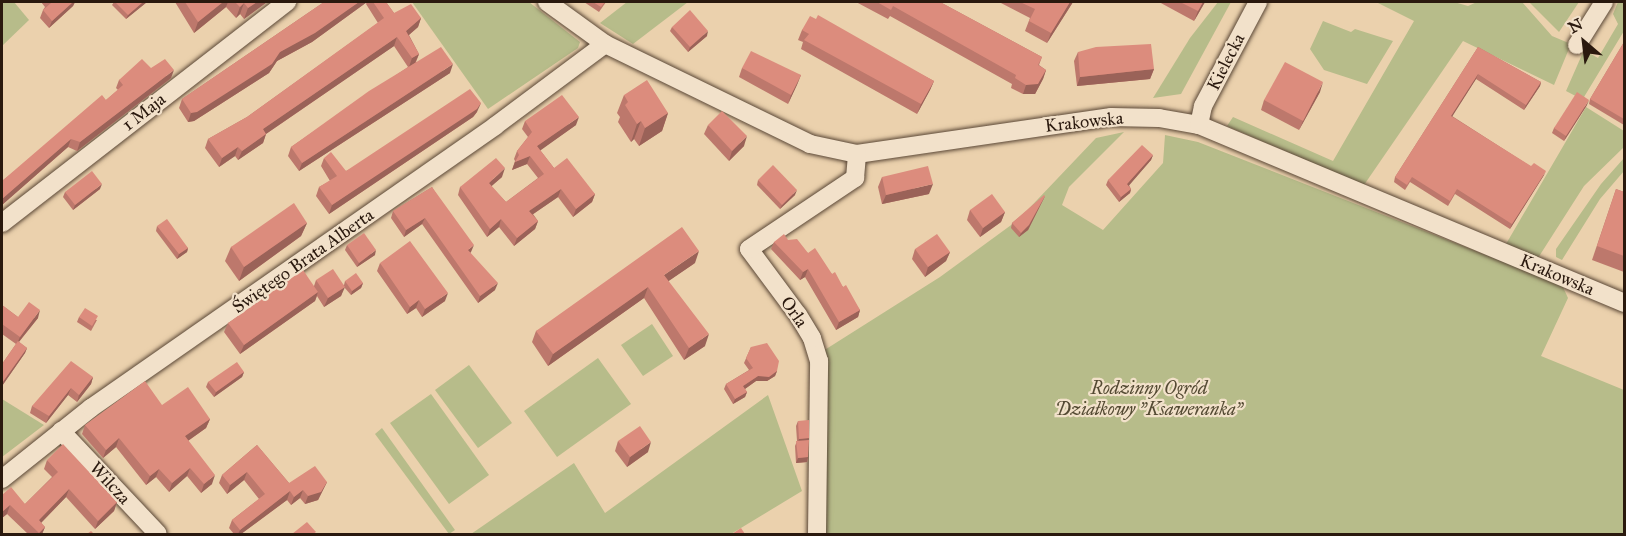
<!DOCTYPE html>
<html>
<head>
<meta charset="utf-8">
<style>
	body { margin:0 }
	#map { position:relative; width:1626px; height:536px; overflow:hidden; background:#ebd1ad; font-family:"IM FELL Great Primer",serif }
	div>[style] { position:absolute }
	.green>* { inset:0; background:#b7bc8a }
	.roads { filter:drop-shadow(0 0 2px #5a4736) drop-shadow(0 0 2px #5a4736) }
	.street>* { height:18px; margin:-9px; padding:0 9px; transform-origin:9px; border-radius:9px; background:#f2e1ca }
	.wall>* { inset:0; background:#bd786c }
	.shaded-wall>* { inset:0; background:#9a6258 }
	.building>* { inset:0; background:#dc8c7d }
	span { translate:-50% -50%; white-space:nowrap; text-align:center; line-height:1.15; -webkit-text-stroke:4.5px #f2e1ca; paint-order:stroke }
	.street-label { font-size:18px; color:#2a190e }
	.park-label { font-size:18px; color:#544a33; font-style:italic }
	.frame { position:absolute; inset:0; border:3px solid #2a190e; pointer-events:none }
	.north { position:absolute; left:1554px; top:12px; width:60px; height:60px; -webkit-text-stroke:4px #f2e1ca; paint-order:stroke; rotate:332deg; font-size:16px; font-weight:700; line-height:24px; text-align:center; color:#2a190e }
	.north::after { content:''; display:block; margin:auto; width:21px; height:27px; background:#2a190e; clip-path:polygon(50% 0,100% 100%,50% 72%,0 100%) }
</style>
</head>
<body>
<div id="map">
	<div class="green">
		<i style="clip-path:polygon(2px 2px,14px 2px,29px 20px,2px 46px)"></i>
		<i style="clip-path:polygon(412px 2px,529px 2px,580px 42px,578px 48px,488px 109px)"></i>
		<i style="clip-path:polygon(627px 2px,688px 2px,633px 44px,600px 23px)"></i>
		<i style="clip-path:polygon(1218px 2px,1231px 2px,1181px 94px,1153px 98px,1190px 38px)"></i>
		<i style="clip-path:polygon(1376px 2px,1454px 2px,1468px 6px,1477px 2px,1522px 2px,1552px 36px,1571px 44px,1554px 85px,1463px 41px,1364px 185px,1227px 126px,1233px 117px,1333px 161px,1414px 21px)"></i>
		<i style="clip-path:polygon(1529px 2px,1579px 2px,1559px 32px)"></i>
		<i style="clip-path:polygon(1618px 2px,1624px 2px,1624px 31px,1584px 97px,1589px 103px,1566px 91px,1584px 50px,1598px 58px,1618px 24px,1613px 14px)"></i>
		<i style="clip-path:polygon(1323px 21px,1351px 32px,1355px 29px,1393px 41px,1367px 84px,1324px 70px,1310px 49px)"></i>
		<i style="clip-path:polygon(1586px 107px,1624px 131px,1624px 147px,1584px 186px,1538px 258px,1506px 244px)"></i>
		<i style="clip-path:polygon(1124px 132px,1069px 187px,1062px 205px,1103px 230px,1163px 163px,1165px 135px,1198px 142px,1562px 285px,1568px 298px,1541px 356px,1624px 390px,1624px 534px,822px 534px,823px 351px,940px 277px,1018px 220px,1096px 138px)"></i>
		<i style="clip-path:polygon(1624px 158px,1624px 171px,1600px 199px,1562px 260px,1556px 257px,1556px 249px,1601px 184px)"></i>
		<i style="clip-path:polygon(652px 324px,673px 356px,643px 376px,621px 345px)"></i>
		<i style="clip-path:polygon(598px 358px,631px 404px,557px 457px,524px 411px)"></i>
		<i style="clip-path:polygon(469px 365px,512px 423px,478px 448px,435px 390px)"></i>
		<i style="clip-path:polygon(431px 394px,489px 475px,449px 504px,390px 423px)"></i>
		<i style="clip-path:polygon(768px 395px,802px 491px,731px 534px,471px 534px,574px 463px,605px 513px)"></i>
		<i style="clip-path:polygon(2px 399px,44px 425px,2px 457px)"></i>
		<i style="clip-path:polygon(382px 428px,455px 530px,449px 534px,375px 434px)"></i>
	</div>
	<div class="roads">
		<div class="street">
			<i style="left:547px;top:2px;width:72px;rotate:35.9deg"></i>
			<i style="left:605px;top:44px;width:228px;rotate:26deg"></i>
			<i style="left:810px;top:144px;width:48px;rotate:12deg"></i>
			<i style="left:857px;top:154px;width:257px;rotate:-8.3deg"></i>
			<i style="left:1111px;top:117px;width:48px;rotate:1.2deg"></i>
			<i style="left:1159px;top:118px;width:41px;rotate:9.9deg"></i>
			<i style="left:1199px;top:125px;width:461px;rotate:22.7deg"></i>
			<i style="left:1577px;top:45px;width:51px;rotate:-57.9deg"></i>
			<i style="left:1199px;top:125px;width:19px;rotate:-78deg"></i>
			<i style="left:1203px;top:106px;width:118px;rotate:-62.1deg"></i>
			<i style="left:2px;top:223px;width:361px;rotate:-37.8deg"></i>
			<i style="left:61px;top:431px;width:141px;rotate:46.7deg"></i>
			<i style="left:2px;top:479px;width:114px;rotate:-38.6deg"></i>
			<i style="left:91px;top:408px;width:493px;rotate:-34.9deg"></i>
			<i style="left:495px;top:126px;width:137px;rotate:-36.7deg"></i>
			<i style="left:817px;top:534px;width:173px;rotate:-89.3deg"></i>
			<i style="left:819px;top:361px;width:24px;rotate:-107deg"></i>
			<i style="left:812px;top:338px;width:27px;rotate:-121deg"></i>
			<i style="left:798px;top:315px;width:82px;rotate:-126.6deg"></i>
			<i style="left:749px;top:249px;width:128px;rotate:-33.8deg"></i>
			<i style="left:855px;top:178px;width:24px;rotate:-85deg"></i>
		</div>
	</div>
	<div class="wall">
		<i style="clip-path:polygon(41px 2px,75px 2px,73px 6px,49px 28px,40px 18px,43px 10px,45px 7px)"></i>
		<i style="clip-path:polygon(114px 2px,147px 2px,126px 19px,112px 5px)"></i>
		<i style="clip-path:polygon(175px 2px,267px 2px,244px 19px,240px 14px,236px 18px,226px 7px,194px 33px)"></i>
		<i style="clip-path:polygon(324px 2px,386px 2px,394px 13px,421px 18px,418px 27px,409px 35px,419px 54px,416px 62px,450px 73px,299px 171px,288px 156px,291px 147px,408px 67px,394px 46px,266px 134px,263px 143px,238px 160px,235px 156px,219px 167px,205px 148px,208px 139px,247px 117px,378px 23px,366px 4px,367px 2px,312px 42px,277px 61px,269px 73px,194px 121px,188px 122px,179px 108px,182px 99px)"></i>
		<i style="clip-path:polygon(584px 2px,606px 2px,599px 12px)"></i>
		<i style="clip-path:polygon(856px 2px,940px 2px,1042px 57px,1039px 65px,1046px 70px,1043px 79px,1035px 94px,1023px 94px,1011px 88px,1012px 84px,890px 16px,888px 19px)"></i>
		<i style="clip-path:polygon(999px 2px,1073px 2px,1047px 43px,1025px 31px,1030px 18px)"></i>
		<i style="clip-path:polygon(1159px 2px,1205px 2px,1194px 21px)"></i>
		<i style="clip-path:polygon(816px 19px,934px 81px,930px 90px,917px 114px,801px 49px,803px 42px,798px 40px,802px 30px)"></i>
		<i style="clip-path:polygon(672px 27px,707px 36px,688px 52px,670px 31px)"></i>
		<i style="clip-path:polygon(1624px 42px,1624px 125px,1589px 104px,1590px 99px)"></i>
		<i style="clip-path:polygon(1478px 47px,1541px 82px,1540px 86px,1524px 110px,1476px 79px,1452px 116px,1544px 175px,1510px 229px,1455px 194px,1448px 206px,1410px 182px,1405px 190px,1394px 182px,1395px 177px)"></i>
		<i style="clip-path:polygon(1078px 52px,1154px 69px,1150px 79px,1077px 86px,1074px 61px)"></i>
		<i style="clip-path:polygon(151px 68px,171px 78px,77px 151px,68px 147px,2px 205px,2px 181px,106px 100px,118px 90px,116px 88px,119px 80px)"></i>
		<i style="clip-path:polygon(742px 68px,801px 75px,788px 104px,739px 77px)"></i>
		<i style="clip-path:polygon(1320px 92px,1299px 130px,1261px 110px,1264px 100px)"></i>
		<i style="clip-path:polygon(624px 95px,668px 113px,662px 131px,639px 146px,634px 139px,631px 142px,618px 122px,620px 117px,617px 113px)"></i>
		<i style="clip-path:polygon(1587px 105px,1564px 141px,1552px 133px,1554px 128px)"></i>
		<i style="clip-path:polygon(477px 112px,473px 117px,329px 214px,316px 196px,319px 187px,330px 181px,321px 166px,324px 158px,346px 171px)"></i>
		<i style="clip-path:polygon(525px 121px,576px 125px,540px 150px,554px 168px,595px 194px,592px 202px,573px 217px,558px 197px,533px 214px,538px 221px,535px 229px,514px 246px,499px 227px,487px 237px,458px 195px,460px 187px,502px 177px,491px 186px,506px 202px,538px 178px,527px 164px,512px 170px,515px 161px,514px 159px,517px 151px,528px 137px,522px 129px)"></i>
		<i style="clip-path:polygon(708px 125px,744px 146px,729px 161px,704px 134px)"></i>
		<i style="clip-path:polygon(1153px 155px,1151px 160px,1129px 185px,1131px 189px,1130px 193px,1119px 202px,1106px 185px,1108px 180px)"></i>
		<i style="clip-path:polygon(882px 177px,929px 194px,882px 204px,878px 187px)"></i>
		<i style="clip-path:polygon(758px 180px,795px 195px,780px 209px,757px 185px)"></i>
		<i style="clip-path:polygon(432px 187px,471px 252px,470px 253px,495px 290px,478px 303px,422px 224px,404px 237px,391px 218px,393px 211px)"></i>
		<i style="clip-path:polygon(100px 189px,73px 210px,63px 197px,65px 192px)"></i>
		<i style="clip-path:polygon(1616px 189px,1624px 192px,1624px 272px,1592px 260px)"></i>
		<i style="clip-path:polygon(1045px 196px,1028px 230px,1019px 237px,1011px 228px,1012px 223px)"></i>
		<i style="clip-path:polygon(970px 210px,1005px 212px,1001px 222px,980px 237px,967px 220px)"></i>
		<i style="clip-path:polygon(307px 223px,301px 236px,239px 281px,225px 261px,231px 247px)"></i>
		<i style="clip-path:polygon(157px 226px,188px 248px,187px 252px,177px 259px,156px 231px)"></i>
		<i style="clip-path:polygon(788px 240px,808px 253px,832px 274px,843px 287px,860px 310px,858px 317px,836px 330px,805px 277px,800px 280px,771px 249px,774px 242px)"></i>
		<i style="clip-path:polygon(347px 245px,375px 255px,357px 267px,345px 250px)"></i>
		<i style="clip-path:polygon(915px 249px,950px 252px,946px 261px,925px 277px,912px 259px)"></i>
		<i style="clip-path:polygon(380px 263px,445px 301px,422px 317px,416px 308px,407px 314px,377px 271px)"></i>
		<i style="clip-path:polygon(695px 263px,668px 281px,705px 346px,684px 360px,644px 298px,548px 366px,532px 342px,536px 331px)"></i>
		<i style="clip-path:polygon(316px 280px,344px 285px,345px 281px,363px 283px,361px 288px,351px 295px,344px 287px,341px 296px,324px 307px,317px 296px,315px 301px,240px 354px,224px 332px,228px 323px,314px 286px)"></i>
		<i style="clip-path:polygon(2px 305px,18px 317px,38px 318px,19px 342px,27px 348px,25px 353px,2px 386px,2px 364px,16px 344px,2px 334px)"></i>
		<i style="clip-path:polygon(79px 317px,97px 320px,91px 331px,77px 322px)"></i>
		<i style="clip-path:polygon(751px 347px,777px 371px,775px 376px,767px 381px,756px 381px,745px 389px,747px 392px,745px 397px,733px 404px,724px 389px,726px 384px,749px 370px,744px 363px)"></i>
		<i style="clip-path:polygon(244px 372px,242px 377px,214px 397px,206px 387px,208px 382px)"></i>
		<i style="clip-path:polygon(93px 377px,91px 384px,77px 402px,68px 395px,46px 423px,30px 413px,32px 406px)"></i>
		<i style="clip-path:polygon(162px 405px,210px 419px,206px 428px,188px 441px,212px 484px,201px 493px,187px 476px,169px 492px,156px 477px,146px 485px,116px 447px,103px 458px,82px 434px,85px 425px)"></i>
		<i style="clip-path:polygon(798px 421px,809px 438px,808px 440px,808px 457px,807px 462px,796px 463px,795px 446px,797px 441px,796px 426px)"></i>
		<i style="clip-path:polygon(618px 441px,648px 452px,627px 467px,615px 451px)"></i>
		<i style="clip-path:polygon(257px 445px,289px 483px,327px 482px,318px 500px,305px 504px,300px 498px,291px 505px,287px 500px,241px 534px,234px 534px,229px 528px,232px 520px,259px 499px,244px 480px,227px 494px,219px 483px,222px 475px)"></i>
		<i style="clip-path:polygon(47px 460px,117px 502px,114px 511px,95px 529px,66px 497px,41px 523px,45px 527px,42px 534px,28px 534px,7px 514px,2px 518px,2px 495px,25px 504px,52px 477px,44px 469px)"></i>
	</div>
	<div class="shaded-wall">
		<i style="clip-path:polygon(73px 2px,75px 2px,73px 6px,49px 28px,52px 21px)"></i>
		<i style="clip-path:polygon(143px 2px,147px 2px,126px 19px,128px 15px)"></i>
		<i style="clip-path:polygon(223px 2px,228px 2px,226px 7px,194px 33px,198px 22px)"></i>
		<i style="clip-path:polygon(257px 2px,267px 2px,244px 19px,248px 8px)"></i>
		<i style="clip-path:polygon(359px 2px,367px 2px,312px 42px,277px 61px,269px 73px,194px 121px,188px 122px,191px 113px,280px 52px)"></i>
		<i style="clip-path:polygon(1070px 2px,1073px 2px,1047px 43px,1051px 33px)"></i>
		<i style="clip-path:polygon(1203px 2px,1205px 2px,1194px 21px,1198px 11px)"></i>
		<i style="clip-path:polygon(244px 3px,240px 14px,236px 18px,240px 7px)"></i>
		<i style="clip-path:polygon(421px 18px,418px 27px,403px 40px,406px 31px)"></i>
		<i style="clip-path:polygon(708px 31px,707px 36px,688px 52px,690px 47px)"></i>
		<i style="clip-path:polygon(397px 37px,394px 46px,260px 138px,263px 129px)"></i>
		<i style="clip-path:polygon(419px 54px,415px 63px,409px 67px,412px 58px)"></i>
		<i style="clip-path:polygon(453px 64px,450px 73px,299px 171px,302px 163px)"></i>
		<i style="clip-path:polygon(1154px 69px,1150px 79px,1077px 86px,1080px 77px)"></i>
		<i style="clip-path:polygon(174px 70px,171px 78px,77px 151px,80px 142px)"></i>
		<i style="clip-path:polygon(1046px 70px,1043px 79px,1035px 94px,1023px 94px,1026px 85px)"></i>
		<i style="clip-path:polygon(1478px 74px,1476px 79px,1450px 120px,1451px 116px)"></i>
		<i style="clip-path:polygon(801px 75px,797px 85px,788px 104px,791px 95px)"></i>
		<i style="clip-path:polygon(934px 81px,930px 90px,917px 114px,921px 104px)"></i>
		<i style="clip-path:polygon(1323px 82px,1320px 92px,1299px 130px,1303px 121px)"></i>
		<i style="clip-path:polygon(1541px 82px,1540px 86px,1524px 110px,1526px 105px)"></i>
		<i style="clip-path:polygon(1589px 100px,1587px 105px,1564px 141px,1566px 136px)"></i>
		<i style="clip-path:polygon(481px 103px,477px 112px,473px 117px,329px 214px,332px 205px)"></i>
		<i style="clip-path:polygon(668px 113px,662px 131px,639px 146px,645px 128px)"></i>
		<i style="clip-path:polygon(579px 117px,576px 125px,534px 155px,537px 146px)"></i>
		<i style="clip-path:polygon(641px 121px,634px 139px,631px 142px,637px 124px)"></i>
		<i style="clip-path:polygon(266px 134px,263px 143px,238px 160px,242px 151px)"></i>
		<i style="clip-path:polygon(747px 136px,744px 146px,729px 161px,732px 151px)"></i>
		<i style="clip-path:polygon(71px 139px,68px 147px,2px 205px,2px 199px)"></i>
		<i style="clip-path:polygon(238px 147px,235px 156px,219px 167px,222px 158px)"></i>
		<i style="clip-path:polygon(1153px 155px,1151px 160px,1126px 189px,1127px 184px)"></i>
		<i style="clip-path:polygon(530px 156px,527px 164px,512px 170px,515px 162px)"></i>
		<i style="clip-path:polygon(505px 168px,502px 177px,486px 191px,489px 183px)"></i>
		<i style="clip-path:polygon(1546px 171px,1544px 175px,1510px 229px,1512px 224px)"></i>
		<i style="clip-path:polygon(102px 184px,100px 189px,73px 210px,75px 205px)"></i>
		<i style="clip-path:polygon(933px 184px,929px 194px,882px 204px,886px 195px)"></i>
		<i style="clip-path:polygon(561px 189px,558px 197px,526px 219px,529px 211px)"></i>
		<i style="clip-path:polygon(1131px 189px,1130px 193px,1119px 202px,1121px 197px)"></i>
		<i style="clip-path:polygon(797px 190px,795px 195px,780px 209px,782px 205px)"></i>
		<i style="clip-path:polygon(595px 194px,592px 202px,573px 217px,576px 209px)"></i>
		<i style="clip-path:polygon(1045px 196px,1028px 230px,1019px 237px,1021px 233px)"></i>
		<i style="clip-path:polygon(1005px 212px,1001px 222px,980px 237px,983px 228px)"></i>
		<i style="clip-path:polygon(425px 218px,422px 224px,404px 237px,406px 230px)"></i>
		<i style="clip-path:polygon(501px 219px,499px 227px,487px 237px,490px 229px)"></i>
		<i style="clip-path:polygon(538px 221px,535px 229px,514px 246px,517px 238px)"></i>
		<i style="clip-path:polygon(307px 223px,301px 236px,239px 281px,244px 267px)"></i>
		<i style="clip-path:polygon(474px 245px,471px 252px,465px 257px,468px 250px)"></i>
		<i style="clip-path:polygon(188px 248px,187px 252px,177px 259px,179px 254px)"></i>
		<i style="clip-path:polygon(376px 250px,375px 255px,357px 267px,359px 263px)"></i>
		<i style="clip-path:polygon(699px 251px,695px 263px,660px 287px,664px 275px)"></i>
		<i style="clip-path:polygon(950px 252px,946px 261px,925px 277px,928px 267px)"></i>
		<i style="clip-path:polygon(808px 269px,805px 277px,800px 280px,803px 272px)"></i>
		<i style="clip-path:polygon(363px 283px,361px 288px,351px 295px,352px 291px)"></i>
		<i style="clip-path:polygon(498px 283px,495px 290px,478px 303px,480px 296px)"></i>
		<i style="clip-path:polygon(345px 287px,341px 296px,324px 307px,328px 298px)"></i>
		<i style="clip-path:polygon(648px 287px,644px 298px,548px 366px,553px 354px)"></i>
		<i style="clip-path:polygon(318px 292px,315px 301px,240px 354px,244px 345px)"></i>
		<i style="clip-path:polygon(448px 293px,445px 301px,422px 317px,425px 309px)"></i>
		<i style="clip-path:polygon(419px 300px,416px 308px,407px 314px,410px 307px)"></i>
		<i style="clip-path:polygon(40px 310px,38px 318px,17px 344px,20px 337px)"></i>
		<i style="clip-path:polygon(860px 310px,858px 317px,836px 330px,839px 322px)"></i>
		<i style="clip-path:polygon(709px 334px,705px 346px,684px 360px,689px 348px)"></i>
		<i style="clip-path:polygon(27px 348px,25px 353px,2px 386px,2px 383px)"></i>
		<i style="clip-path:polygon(777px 371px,775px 376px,767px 381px,756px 381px,742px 391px,743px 386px,758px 376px)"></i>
		<i style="clip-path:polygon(244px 372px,242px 377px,214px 397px,216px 392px)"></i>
		<i style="clip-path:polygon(93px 377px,91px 384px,77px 402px,79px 395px)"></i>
		<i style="clip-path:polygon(71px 388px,68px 395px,46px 423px,49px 416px)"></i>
		<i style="clip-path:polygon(747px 392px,745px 397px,733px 404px,735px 399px)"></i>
		<i style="clip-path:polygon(210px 419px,206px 428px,182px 445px,185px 436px)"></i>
		<i style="clip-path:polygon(119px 438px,116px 447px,103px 458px,106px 450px)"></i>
		<i style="clip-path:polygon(809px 438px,807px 443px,797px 444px,799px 439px)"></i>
		<i style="clip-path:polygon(651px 442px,648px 452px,627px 467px,630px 457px)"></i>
		<i style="clip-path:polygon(808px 457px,807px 462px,796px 463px,798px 458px)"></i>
		<i style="clip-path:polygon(190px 468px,187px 476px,169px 492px,172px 483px)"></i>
		<i style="clip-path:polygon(159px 469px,156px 477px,146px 485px,150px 476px)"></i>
		<i style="clip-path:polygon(247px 472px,244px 480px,227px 494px,230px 485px)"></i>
		<i style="clip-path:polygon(215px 475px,212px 484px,201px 493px,204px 484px)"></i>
		<i style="clip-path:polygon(327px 482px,318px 500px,305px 504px,308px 496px)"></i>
		<i style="clip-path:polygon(69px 489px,66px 497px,36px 528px,39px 520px)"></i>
		<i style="clip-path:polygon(303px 490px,300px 498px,291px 505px,294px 497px)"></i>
		<i style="clip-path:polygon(290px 491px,287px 500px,241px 534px,238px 534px,240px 530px)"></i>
		<i style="clip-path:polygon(117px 502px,114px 511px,95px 529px,98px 521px)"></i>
		<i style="clip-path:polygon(10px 505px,7px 514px,2px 518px,2px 512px)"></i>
		<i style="clip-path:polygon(45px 527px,42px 534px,38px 534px)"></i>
	</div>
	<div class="building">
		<i style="clip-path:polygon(50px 2px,73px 2px,52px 21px,43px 10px,51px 3px)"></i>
		<i style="clip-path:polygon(115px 2px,143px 2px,128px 15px)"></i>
		<i style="clip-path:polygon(185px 2px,223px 2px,198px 22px)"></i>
		<i style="clip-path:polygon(235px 2px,257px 2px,248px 8px,244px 3px,240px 7px)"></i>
		<i style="clip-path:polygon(324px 2px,359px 2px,315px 33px,280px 52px,272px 64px,197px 112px,191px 113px,182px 99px)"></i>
		<i style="clip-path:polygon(373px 2px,386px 2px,394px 13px,411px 4px,421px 18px,406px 31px,419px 54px,412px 58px,397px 37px,263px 129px,266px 134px,242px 151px,238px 147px,222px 158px,208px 139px,247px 117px,384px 18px)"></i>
		<i style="clip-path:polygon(593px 2px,605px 2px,601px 7px)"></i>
		<i style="clip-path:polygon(877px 2px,940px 2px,1042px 57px,1038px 65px,1046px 70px,1038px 84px,1026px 85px,1015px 78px,1016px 75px,893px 6px,891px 10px)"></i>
		<i style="clip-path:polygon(1020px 2px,1070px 2px,1051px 33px,1029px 21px,1035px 9px)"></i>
		<i style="clip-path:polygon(1180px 2px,1203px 2px,1198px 11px)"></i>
		<i style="clip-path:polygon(690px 10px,708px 31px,690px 47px,672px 27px)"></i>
		<i style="clip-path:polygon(818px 15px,934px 81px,921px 104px,804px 40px,809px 34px,802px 30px,810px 16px,816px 19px)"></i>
		<i style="clip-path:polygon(1624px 42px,1624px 119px,1590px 99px)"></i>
		<i style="clip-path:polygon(1151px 44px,1154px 69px,1080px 77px,1078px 52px,1096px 47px)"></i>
		<i style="clip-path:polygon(441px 47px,453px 64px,302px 163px,291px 147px,369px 91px)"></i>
		<i style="clip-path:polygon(1478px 47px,1541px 82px,1526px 105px,1478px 74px,1451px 116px,1531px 166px,1534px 163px,1546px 171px,1512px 224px,1457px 189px,1450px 201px,1412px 177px,1407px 185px,1395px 177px)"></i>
		<i style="clip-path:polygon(751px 51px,801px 75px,791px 95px,742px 68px)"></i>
		<i style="clip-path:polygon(142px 59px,151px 68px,165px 59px,174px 70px,80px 142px,71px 139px,2px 199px,2px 181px,102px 95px,106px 100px,123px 85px,119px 80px)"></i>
		<i style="clip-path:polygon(1285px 62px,1323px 82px,1303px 121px,1264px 100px)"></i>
		<i style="clip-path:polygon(647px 80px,668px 113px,645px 128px,641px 121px,637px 124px,625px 105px,628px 102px,624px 95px)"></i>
		<i style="clip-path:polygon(470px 89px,481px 103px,477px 109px,332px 205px,319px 187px,337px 176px,324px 158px,331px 152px,346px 171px)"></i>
		<i style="clip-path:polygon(1577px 92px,1589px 100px,1566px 136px,1554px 128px)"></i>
		<i style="clip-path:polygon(562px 95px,579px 117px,537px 146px,554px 168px,567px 158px,595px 194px,576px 209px,561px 189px,529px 211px,538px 221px,517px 238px,501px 219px,490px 229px,460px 187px,496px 158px,505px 168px,489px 183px,506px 202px,544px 174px,530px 156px,515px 162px,519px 155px,517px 151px,532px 132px,525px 121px)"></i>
		<i style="clip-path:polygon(722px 111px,747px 136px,732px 151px,708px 125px)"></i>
		<i style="clip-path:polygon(1142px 145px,1153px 155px,1127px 184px,1131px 189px,1121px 197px,1108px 180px)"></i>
		<i style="clip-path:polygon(773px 165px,797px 190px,782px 205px,758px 180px)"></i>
		<i style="clip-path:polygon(928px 166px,933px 184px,886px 195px,882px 177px)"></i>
		<i style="clip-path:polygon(92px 171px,102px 184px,75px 205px,65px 192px)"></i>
		<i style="clip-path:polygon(432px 187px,474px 245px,468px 250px,498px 283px,480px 296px,425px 218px,406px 230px,393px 211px)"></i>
		<i style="clip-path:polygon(1616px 189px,1624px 192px,1624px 256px,1597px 246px)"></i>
		<i style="clip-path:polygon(992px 194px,1005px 212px,983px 228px,970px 210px)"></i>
		<i style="clip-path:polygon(1044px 195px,1045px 196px,1029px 225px,1021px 233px,1012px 223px)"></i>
		<i style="clip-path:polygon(294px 203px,307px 223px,244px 267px,231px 247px)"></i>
		<i style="clip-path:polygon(167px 219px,188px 248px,179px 254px,157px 226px)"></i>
		<i style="clip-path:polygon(682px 227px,699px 251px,664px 275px,709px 334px,689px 348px,648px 287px,553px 354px,536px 331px)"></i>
		<i style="clip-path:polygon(364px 233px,376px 250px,359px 263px,347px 245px)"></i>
		<i style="clip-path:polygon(784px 234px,788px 240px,797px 239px,808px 253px,815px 248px,832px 274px,835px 272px,843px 287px,846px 285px,860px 310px,839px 322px,808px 269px,803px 272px,774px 242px)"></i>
		<i style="clip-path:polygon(937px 234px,950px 252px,928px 267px,915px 249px)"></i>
		<i style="clip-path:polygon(410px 241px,448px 293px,425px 309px,419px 300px,410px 307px,380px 263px)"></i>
		<i style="clip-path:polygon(333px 269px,345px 287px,328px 298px,316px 280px)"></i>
		<i style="clip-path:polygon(303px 270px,318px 292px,244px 345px,228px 323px)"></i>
		<i style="clip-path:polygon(356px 273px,363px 283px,352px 291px,345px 281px)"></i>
		<i style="clip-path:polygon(29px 302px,40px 310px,20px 337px,2px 324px,2px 305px,18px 317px)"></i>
		<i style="clip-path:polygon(85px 308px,98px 316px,92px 326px,79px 317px)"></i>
		<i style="clip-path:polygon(18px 341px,27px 348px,2px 383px,2px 364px)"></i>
		<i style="clip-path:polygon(767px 343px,779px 361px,777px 371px,769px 377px,758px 376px,743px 386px,747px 392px,735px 399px,726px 384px,753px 368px,746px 358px,751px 347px)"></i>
		<i style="clip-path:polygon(71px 361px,93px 377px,79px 395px,71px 388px,49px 416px,32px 406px)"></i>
		<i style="clip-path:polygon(237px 362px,244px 372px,216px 392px,208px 382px)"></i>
		<i style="clip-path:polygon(145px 381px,162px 405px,188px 387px,210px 419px,185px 436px,215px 475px,204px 484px,190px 468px,172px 483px,159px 469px,150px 476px,119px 438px,106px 450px,85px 425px)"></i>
		<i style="clip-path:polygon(809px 420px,809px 438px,799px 439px,798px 421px)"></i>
		<i style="clip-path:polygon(640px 426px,651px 442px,630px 457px,618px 441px)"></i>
		<i style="clip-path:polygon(809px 440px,808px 457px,798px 458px,796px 441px)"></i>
		<i style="clip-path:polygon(63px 444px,117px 502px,98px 521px,69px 489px,39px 520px,45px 527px,39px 533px,10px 505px,2px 512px,2px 495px,11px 487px,25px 504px,58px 472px,47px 460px)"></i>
		<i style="clip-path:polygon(257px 445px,289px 483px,315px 466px,327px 482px,321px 492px,308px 496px,303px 490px,294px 497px,290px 491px,240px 530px,232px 520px,265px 494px,247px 472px,230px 485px,222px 475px)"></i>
		<i style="clip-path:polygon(307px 522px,316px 532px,313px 534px,292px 534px)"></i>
		<i style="clip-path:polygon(741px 528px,745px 534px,732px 534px)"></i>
		<i style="clip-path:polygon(91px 531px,94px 534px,87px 534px)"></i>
	</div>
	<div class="street-label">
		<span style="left:1226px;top:62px;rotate:-63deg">Kielecka</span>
		<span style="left:144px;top:112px;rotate:-38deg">1 Maja</span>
		<span style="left:1084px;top:122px;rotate:-6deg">Krakowska</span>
		<span style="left:303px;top:261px;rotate:-35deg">Świętego Brata Alberta</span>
		<span style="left:1557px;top:275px;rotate:23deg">Krakowska</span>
		<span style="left:794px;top:312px;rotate:55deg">Orla</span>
		<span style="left:110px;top:483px;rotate:47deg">Wilcza</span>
	</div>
	<div class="park-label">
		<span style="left:1149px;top:399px">Rodzinny Ogród<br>Działkowy "Ksaweranka"</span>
	</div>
	<div class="frame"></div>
	<div class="north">N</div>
</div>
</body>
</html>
